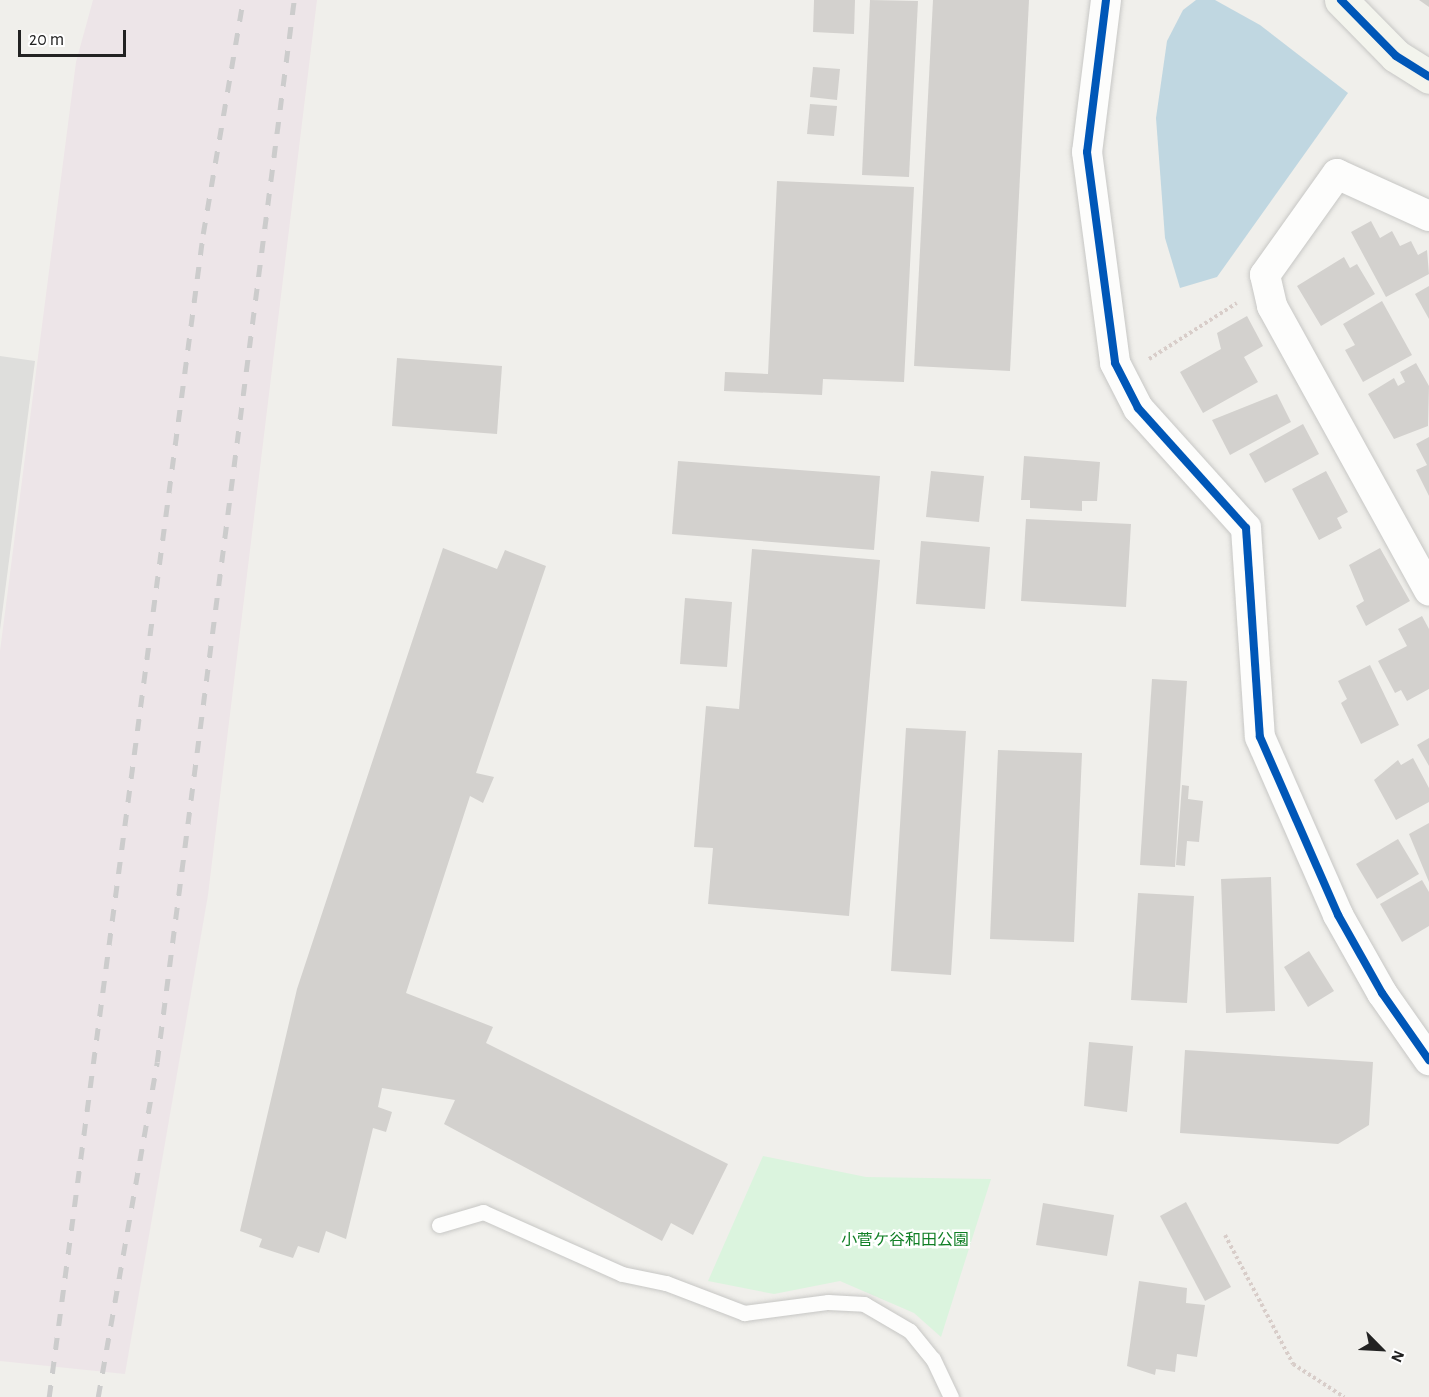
<!DOCTYPE html>
<html>
<head>
<meta charset="utf-8">
<style>
	body { margin:0 }
	#map { position:relative; width:1429px; height:1397px; overflow:hidden; background:#f0efeb; font-family:"Alegreya Sans","Noto Sans JP",sans-serif }
	div>[style] { position:absolute }
	.industrial>* { inset:0; background:#ede5e8 }
	.religious>* { inset:0; background:#dededc }
	.park>* { inset:0; background:#dbf4de }
	.water>* { inset:0; background:#c0d7e1 }
	.building>* { inset:0; background:#d3d1ce }
	.path>* { height:4px; margin-top:-2px; transform-origin:0; background:repeating-linear-gradient(90deg,#d8cdc9 0 3px,transparent 0 6px) }
	.roads { filter:drop-shadow(0 0 2px #c7c7c5) drop-shadow(0 0 2px #c7c7c5) }
	.lane>* { height:15px; margin:-7.5px; padding:0 7.5px; transform-origin:7.5px; border-radius:7.5px; background:#fdfdfc }
	.street>* { height:30px; margin:-15px; padding:0 15px; transform-origin:15px; border-radius:15px; background:#fdfdfc }
	.secondary>* { height:33px; margin:-16.5px; padding:0 16.5px; transform-origin:16.5px; border-radius:16.5px; background:#f3f4ed }
	.rail>* { height:4.5px; margin-top:-2.25px; transform-origin:0; background:repeating-linear-gradient(90deg,#ccc 0 12px,transparent 0 24px) }
	.cycleway>* { height:8px; margin:-4px; padding:0 4px; transform-origin:4px; border-radius:4px; background:#0057b8 }
	span { translate:-50% -50%; white-space:nowrap; text-align:center; line-height:1.15; -webkit-text-stroke:5px #fff; paint-order:stroke }
	.park-label { font-size:16px; color:#117f26 }
	.north { position:absolute; left:1351px; top:1319px; width:60px; height:60px; -webkit-text-stroke:4px #fff; paint-order:stroke; rotate:114deg; font-size:16px; font-weight:700; line-height:24px; text-align:center; color:#222 }
	.north::after { content:''; display:block; margin:auto; width:21px; height:27px; background:#222; clip-path:polygon(50% 0,100% 100%,50% 72%,0 100%) }
	.scale { position:absolute; left:18px; top:30px; width:108px; height:27px; box-sizing:border-box; border:3px solid #222; border-top:0; padding-left:8px; font-size:18px; line-height:21px; white-space:nowrap; color:#222; -webkit-text-stroke:4px #fff; paint-order:stroke }
</style>
</head>
<body>
<div id="map">
	<div class="industrial">
		<i style="clip-path:polygon(93px 0,317px 0,208px 895px,125px 1374px,0 1361px,0 651px,76px 62px)"></i>
	</div>
	<div class="religious">
		<i style="clip-path:polygon(0 356px,35px 361px,0 630px)"></i>
	</div>
	<div class="park">
		<i style="clip-path:polygon(763px 1156px,866px 1177px,991px 1179px,941px 1337px,914px 1313px,840px 1281px,774px 1294px,708px 1281px)"></i>
	</div>
	<div class="water">
		<i style="clip-path:polygon(1196px 0,1215px 0,1260px 25px,1348px 93px,1217px 277px,1180px 288px,1165px 238px,1156px 118px,1167px 41px,1183px 10px)"></i>
	</div>
	<div class="building">
		<i style="clip-path:polygon(814px 0,855px 0,854px 34px,813px 32px)"></i>
		<i style="clip-path:polygon(870px 0,918px 1px,909px 177px,862px 175px)"></i>
		<i style="clip-path:polygon(933px 0,1029px 0,1010px 371px,914px 366px)"></i>
		<i style="clip-path:polygon(1419px 0,1429px 0,1429px 7px)"></i>
		<i style="clip-path:polygon(813px 67px,840px 69px,837px 100px,810px 97px)"></i>
		<i style="clip-path:polygon(810px 104px,837px 106px,834px 136px,807px 134px)"></i>
		<i style="clip-path:polygon(777px 181px,914px 187px,904px 382px,823px 379px,822px 395px,724px 391px,725px 372px,768px 374px)"></i>
		<i style="clip-path:polygon(1371px 221px,1380px 238px,1392px 231px,1400px 246px,1411px 241px,1418px 255px,1427px 250px,1429px 274px,1386px 297px,1351px 232px)"></i>
		<i style="clip-path:polygon(1344px 257px,1350px 268px,1357px 264px,1375px 294px,1321px 326px,1297px 286px)"></i>
		<i style="clip-path:polygon(1429px 286px,1429px 319px,1415px 294px)"></i>
		<i style="clip-path:polygon(1382px 301px,1412px 355px,1363px 382px,1345px 350px,1355px 345px,1343px 324px)"></i>
		<i style="clip-path:polygon(1247px 316px,1263px 346px,1244px 357px,1258px 382px,1203px 413px,1180px 372px,1221px 349px,1217px 333px)"></i>
		<i style="clip-path:polygon(397px 358px,502px 366px,497px 434px,392px 426px)"></i>
		<i style="clip-path:polygon(1416px 363px,1429px 386px,1428px 426px,1394px 439px,1368px 394px,1394px 378px,1398px 386px,1405px 382px,1400px 372px)"></i>
		<i style="clip-path:polygon(1277px 394px,1291px 422px,1230px 455px,1212px 420px)"></i>
		<i style="clip-path:polygon(1303px 424px,1319px 454px,1265px 483px,1249px 454px)"></i>
		<i style="clip-path:polygon(1429px 437px,1429px 496px,1416px 470px,1427px 465px,1416px 444px)"></i>
		<i style="clip-path:polygon(1024px 456px,1100px 462px,1097px 501px,1082px 501px,1082px 511px,1030px 508px,1030px 500px,1021px 500px)"></i>
		<i style="clip-path:polygon(678px 461px,880px 476px,874px 550px,672px 534px)"></i>
		<i style="clip-path:polygon(931px 471px,984px 476px,979px 522px,926px 517px)"></i>
		<i style="clip-path:polygon(1326px 471px,1348px 512px,1337px 518px,1342px 528px,1319px 540px,1292px 489px)"></i>
		<i style="clip-path:polygon(1026px 519px,1131px 524px,1126px 607px,1021px 601px)"></i>
		<i style="clip-path:polygon(921px 541px,990px 547px,985px 609px,916px 604px)"></i>
		<i style="clip-path:polygon(443px 548px,497px 569px,505px 550px,546px 566px,476px 773px,494px 777px,483px 803px,470px 796px,406px 993px,493px 1027px,486px 1043px,728px 1164px,693px 1235px,671px 1223px,662px 1241px,444px 1124px,455px 1100px,382px 1088px,378px 1107px,392px 1112px,386px 1132px,373px 1128px,346px 1239px,326px 1231px,319px 1253px,298px 1246px,293px 1258px,259px 1247px,262px 1239px,240px 1231px,297px 989px)"></i>
		<i style="clip-path:polygon(1380px 548px,1410px 601px,1366px 626px,1356px 606px,1364px 601px,1349px 565px)"></i>
		<i style="clip-path:polygon(752px 549px,880px 560px,849px 916px,708px 904px,713px 848px,694px 847px,706px 706px,739px 709px)"></i>
		<i style="clip-path:polygon(685px 598px,732px 602px,727px 667px,680px 664px)"></i>
		<i style="clip-path:polygon(1422px 616px,1429px 629px,1429px 689px,1407px 701px,1401px 690px,1395px 693px,1378px 661px,1407px 646px,1398px 629px)"></i>
		<i style="clip-path:polygon(1370px 665px,1399px 725px,1361px 744px,1341px 703px,1347px 699px,1338px 681px)"></i>
		<i style="clip-path:polygon(1152px 679px,1187px 681px,1175px 867px,1140px 865px)"></i>
		<i style="clip-path:polygon(906px 728px,966px 731px,951px 975px,891px 971px)"></i>
		<i style="clip-path:polygon(1429px 738px,1429px 766px,1417px 745px)"></i>
		<i style="clip-path:polygon(998px 750px,1082px 753px,1074px 942px,990px 939px)"></i>
		<i style="clip-path:polygon(1413px 758px,1429px 788px,1429px 802px,1396px 820px,1374px 780px,1398px 760px,1401px 765px)"></i>
		<i style="clip-path:polygon(1182px 785px,1189px 786px,1188px 799px,1203px 801px,1199px 842px,1187px 841px,1185px 866px,1176px 865px)"></i>
		<i style="clip-path:polygon(1429px 823px,1429px 882px,1409px 834px)"></i>
		<i style="clip-path:polygon(1398px 839px,1419px 874px,1377px 899px,1356px 864px)"></i>
		<i style="clip-path:polygon(1271px 877px,1275px 1011px,1226px 1013px,1221px 879px)"></i>
		<i style="clip-path:polygon(1422px 880px,1429px 892px,1429px 926px,1402px 942px,1380px 904px)"></i>
		<i style="clip-path:polygon(1138px 893px,1194px 896px,1187px 1003px,1131px 1000px)"></i>
		<i style="clip-path:polygon(1309px 951px,1334px 991px,1308px 1007px,1284px 967px)"></i>
		<i style="clip-path:polygon(1089px 1042px,1133px 1046px,1127px 1112px,1084px 1106px)"></i>
		<i style="clip-path:polygon(1185px 1050px,1373px 1062px,1369px 1125px,1338px 1144px,1180px 1133px)"></i>
		<i style="clip-path:polygon(1186px 1202px,1231px 1287px,1205px 1301px,1160px 1216px)"></i>
		<i style="clip-path:polygon(1043px 1203px,1114px 1215px,1107px 1256px,1036px 1245px)"></i>
		<i style="clip-path:polygon(1139px 1281px,1187px 1288px,1186px 1303px,1205px 1305px,1197px 1357px,1177px 1354px,1175px 1372px,1156px 1369px,1155px 1375px,1127px 1366px)"></i>
	</div>
	<div class="path">
		<i style="left:1149px;top:359px;width:104px;rotate:-32.5deg"></i>
		<i style="left:1225px;top:1235px;width:146px;rotate:62.2deg"></i>
		<i style="left:1293px;top:1364px;width:61px;rotate:32.9deg"></i>
	</div>
	<div class="roads">
		<div class="lane">
			<i style="left:439px;top:1225px;width:46px;rotate:-16.5deg"></i>
			<i style="left:483px;top:1212px;width:152px;rotate:24deg"></i>
			<i style="left:622px;top:1274px;width:45px;rotate:11.6deg"></i>
			<i style="left:666px;top:1283px;width:84px;rotate:21deg"></i>
			<i style="left:744px;top:1313px;width:85px;rotate:-7.5deg"></i>
			<i style="left:828px;top:1302px;width:36px;rotate:3deg"></i>
			<i style="left:864px;top:1304px;width:53px;rotate:30.4deg"></i>
			<i style="left:910px;top:1331px;width:36px;rotate:51deg"></i>
			<i style="left:933px;top:1359px;width:42px;rotate:64.7deg"></i>
		</div>
		<div class="street">
			<i style="left:1106px;top:0;width:153px;rotate:97.1deg"></i>
			<i style="left:1087px;top:152px;width:213px;rotate:82.4deg"></i>
			<i style="left:1115px;top:363px;width:51px;rotate:62.9deg"></i>
			<i style="left:1138px;top:408px;width:161px;rotate:48deg"></i>
			<i style="left:1246px;top:528px;width:209px;rotate:86.2deg"></i>
			<i style="left:1260px;top:737px;width:194px;rotate:66.3deg"></i>
			<i style="left:1338px;top:915px;width:90px;rotate:60.6deg"></i>
			<i style="left:1382px;top:993px;width:82px;rotate:55deg"></i>
			<i style="left:1429px;top:216px;width:101px;rotate:-155.5deg"></i>
			<i style="left:1337px;top:174px;width:124px;rotate:125.5deg"></i>
			<i style="left:1265px;top:275px;width:32px;rotate:77deg"></i>
			<i style="left:1272px;top:306px;width:325px;rotate:61.1deg"></i>
		</div>
		<div class="secondary">
			<i style="left:1341px;top:0;width:78px;rotate:45.5deg"></i>
			<i style="left:1396px;top:56px;width:39px;rotate:32deg"></i>
		</div>
	</div>
	<div class="rail">
		<i style="left:49px;top:1397px;width:1173px;rotate:-82.46deg"></i>
		<i style="left:203px;top:234px;width:237px;rotate:-80.3deg"></i>
		<i style="left:98px;top:1397px;width:340px;rotate:-80deg"></i>
		<i style="left:157px;top:1062px;width:1071px;rotate:-82.65deg"></i>
	</div>
	<div class="cycleway">
		<i style="left:1106px;top:0;width:153px;rotate:97.1deg"></i>
		<i style="left:1087px;top:152px;width:213px;rotate:82.4deg"></i>
		<i style="left:1115px;top:363px;width:51px;rotate:62.9deg"></i>
		<i style="left:1138px;top:408px;width:161px;rotate:48deg"></i>
		<i style="left:1246px;top:528px;width:209px;rotate:86.2deg"></i>
		<i style="left:1260px;top:737px;width:194px;rotate:66.3deg"></i>
		<i style="left:1338px;top:915px;width:90px;rotate:60.6deg"></i>
		<i style="left:1382px;top:993px;width:82px;rotate:55deg"></i>
		<i style="left:1341px;top:0;width:78px;rotate:45.5deg"></i>
		<i style="left:1396px;top:56px;width:39px;rotate:32deg"></i>
	</div>
	<div class="park-label">
		<span style="left:905px;top:1240px">小菅ケ谷和田公園</span>
	</div>
	<div class="north">N</div>
	<div class="scale">20 m</div>
</div>
</body>
</html>
